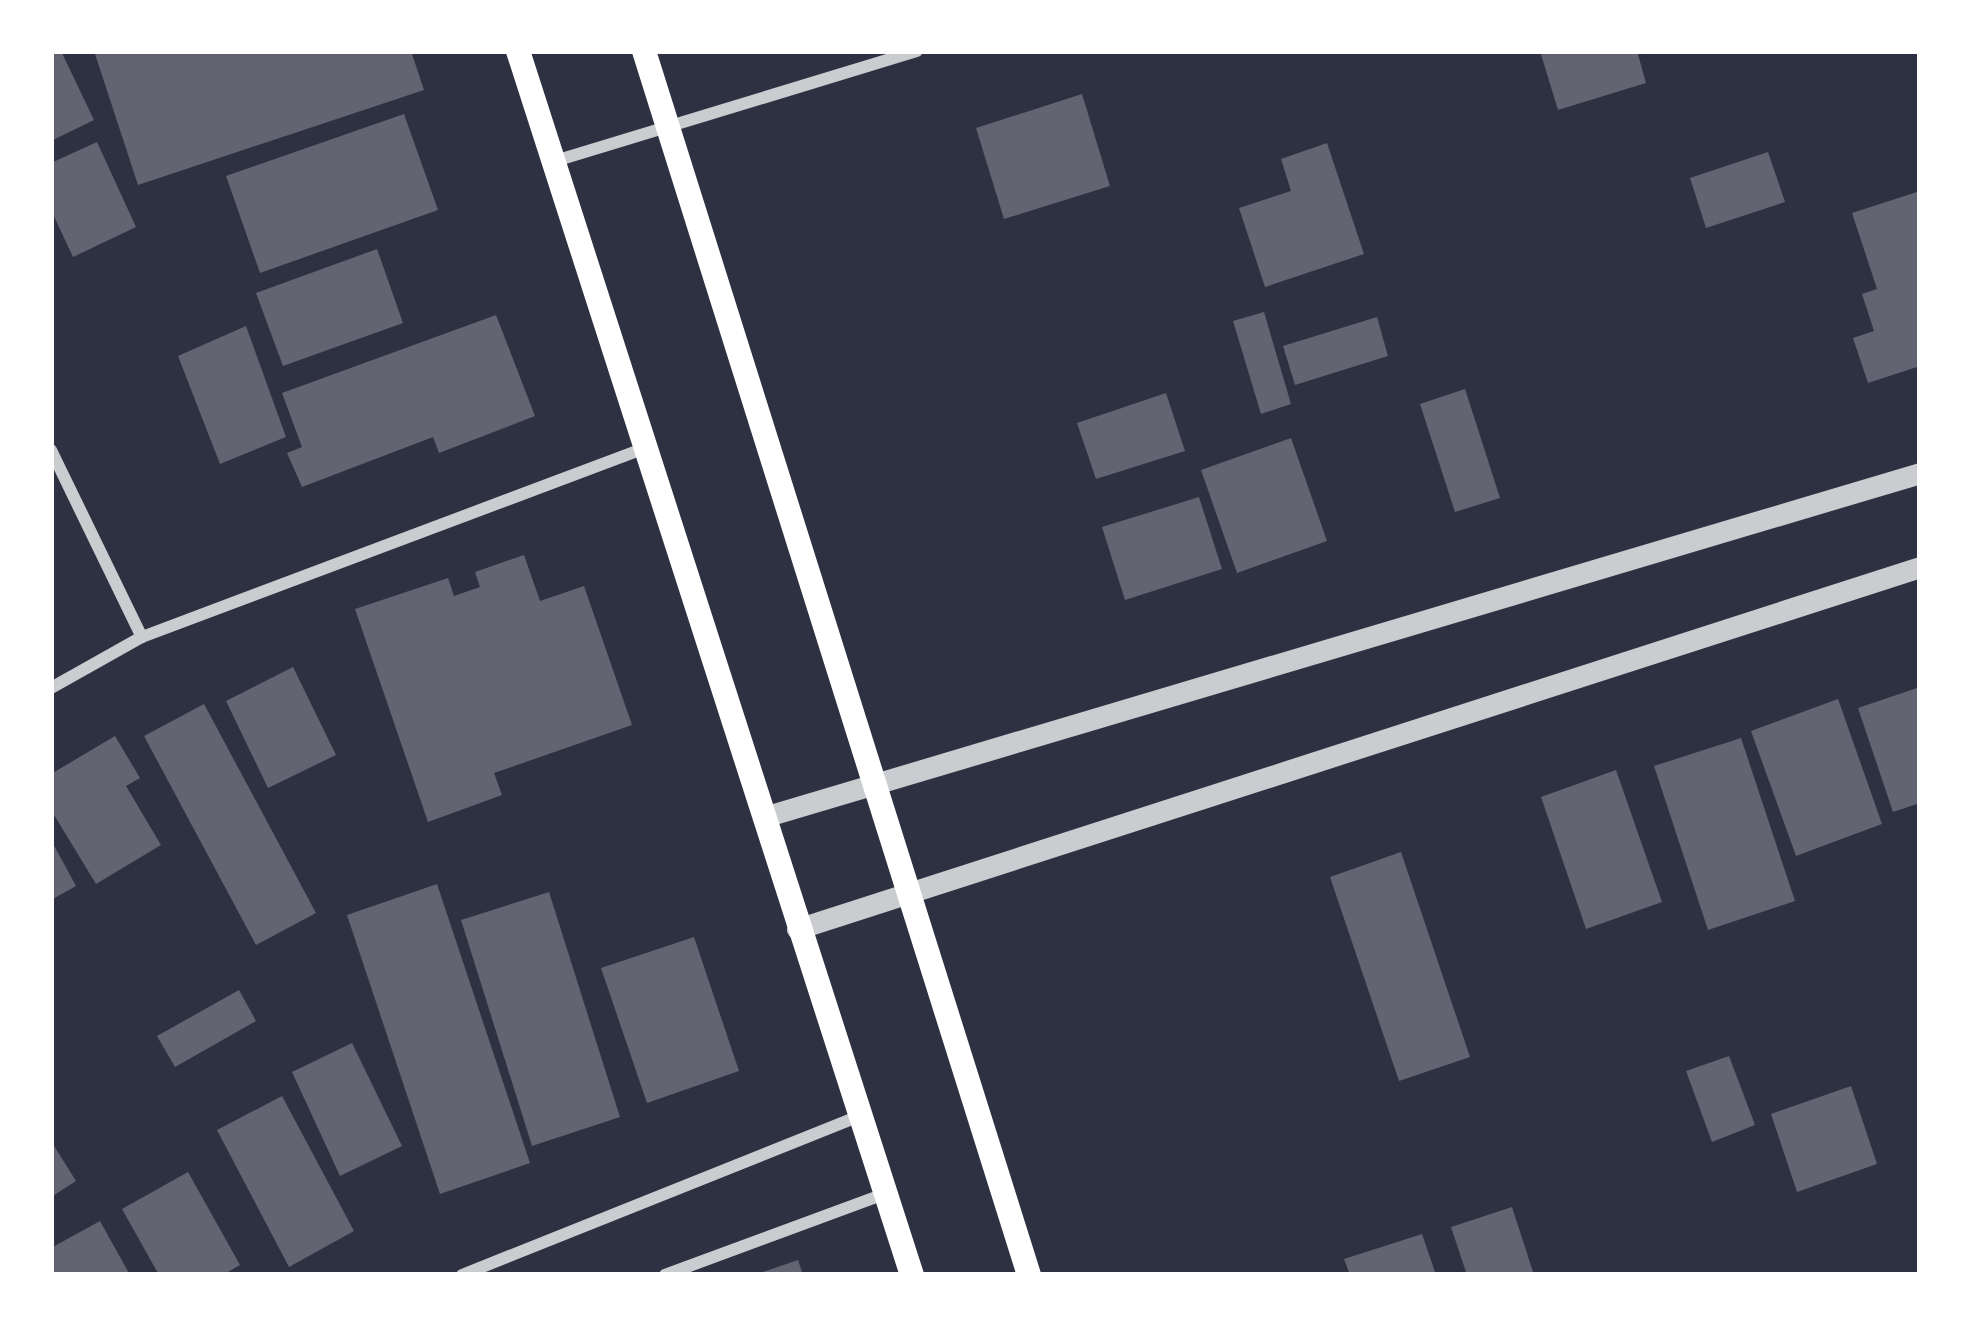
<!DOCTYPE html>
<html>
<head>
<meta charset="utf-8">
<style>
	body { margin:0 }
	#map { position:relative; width:1971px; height:1326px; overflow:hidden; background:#2d3142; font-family:"Exo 2",sans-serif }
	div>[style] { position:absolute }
	.building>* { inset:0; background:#626471 }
	.minor>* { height:12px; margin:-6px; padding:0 6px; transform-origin:6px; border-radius:6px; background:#caccd0 }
	.tertiary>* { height:21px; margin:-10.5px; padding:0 10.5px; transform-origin:10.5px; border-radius:10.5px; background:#caccd0 }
	.secondary>* { height:24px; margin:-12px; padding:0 12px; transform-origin:12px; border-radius:12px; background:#fff }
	span { translate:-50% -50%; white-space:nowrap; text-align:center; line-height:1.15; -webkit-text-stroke:10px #fff; paint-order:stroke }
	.frame { position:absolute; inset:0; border:54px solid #fff; pointer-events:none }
</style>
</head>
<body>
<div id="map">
	<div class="building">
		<i style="clip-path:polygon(51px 51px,61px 51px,94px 120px,51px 141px)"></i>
		<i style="clip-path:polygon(94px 51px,411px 51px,424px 90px,138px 185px)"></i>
		<i style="clip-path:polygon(1540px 51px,1637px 51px,1646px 83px,1558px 110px)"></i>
		<i style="clip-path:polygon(1082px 94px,1110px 186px,1004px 219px,976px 128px)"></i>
		<i style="clip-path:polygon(404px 114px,438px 210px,260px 273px,226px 176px)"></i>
		<i style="clip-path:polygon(97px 142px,136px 227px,73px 257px,51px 210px,51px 163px)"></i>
		<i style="clip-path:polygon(1327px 143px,1364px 254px,1265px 287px,1239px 208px,1291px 191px,1281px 159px)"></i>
		<i style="clip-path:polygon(1768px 152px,1785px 202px,1706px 228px,1690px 178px)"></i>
		<i style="clip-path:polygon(1920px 191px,1920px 366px,1868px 383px,1853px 338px,1874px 331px,1862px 294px,1877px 289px,1852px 213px)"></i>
		<i style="clip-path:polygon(377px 249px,403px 323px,283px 366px,256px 293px)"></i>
		<i style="clip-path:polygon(1264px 312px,1291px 404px,1261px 414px,1233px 321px)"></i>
		<i style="clip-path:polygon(496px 315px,535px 416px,439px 453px,433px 437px,302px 487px,287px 453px,302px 447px,282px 393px)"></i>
		<i style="clip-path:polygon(1377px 317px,1388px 356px,1295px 385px,1283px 346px)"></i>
		<i style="clip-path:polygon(246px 326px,286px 437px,220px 464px,178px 356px)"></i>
		<i style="clip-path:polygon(1465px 389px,1500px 498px,1455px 512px,1420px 404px)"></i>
		<i style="clip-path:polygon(1166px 393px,1185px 451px,1096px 479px,1077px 423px)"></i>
		<i style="clip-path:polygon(1291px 438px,1327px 541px,1237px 573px,1201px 470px)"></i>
		<i style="clip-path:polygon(1199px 497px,1222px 569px,1125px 600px,1102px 527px)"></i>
		<i style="clip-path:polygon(524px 555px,540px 601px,584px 586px,632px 725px,494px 773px,502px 795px,428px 822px,355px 609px,448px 578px,454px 596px,480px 587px,475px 572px)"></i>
		<i style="clip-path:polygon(293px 667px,336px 755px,268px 788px,226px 701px)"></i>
		<i style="clip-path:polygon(1920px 687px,1920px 803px,1893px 812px,1858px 708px)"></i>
		<i style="clip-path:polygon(1838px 699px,1882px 824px,1796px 856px,1751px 731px)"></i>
		<i style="clip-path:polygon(204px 704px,316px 913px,256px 945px,144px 736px)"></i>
		<i style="clip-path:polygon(115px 736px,140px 778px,126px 786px,161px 845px,96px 884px,51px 810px,51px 774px)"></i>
		<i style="clip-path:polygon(1741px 738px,1795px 901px,1708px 930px,1654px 766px)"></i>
		<i style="clip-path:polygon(1616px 770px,1662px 902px,1586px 929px,1541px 797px)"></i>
		<i style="clip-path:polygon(51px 840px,76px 886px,51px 900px)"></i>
		<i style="clip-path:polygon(1401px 852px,1470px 1057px,1399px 1081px,1330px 877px)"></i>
		<i style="clip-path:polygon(437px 884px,530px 1163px,440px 1194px,347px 915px)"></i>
		<i style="clip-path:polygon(549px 892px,620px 1117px,532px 1146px,461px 920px)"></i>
		<i style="clip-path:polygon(694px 937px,739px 1071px,647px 1103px,601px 968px)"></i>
		<i style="clip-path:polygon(239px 990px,256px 1021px,175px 1067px,157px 1036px)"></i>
		<i style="clip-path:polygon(352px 1043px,402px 1146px,340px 1176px,292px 1072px)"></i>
		<i style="clip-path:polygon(1729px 1056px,1755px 1125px,1712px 1142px,1686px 1071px)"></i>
		<i style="clip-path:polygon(1851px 1086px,1877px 1164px,1797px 1192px,1771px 1114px)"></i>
		<i style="clip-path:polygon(282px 1096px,354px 1231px,289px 1267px,217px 1130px)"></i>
		<i style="clip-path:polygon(51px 1141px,76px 1181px,51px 1197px)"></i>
		<i style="clip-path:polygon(188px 1172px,240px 1265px,223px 1275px,159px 1275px,122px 1209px)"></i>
		<i style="clip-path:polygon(1512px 1207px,1534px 1275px,1467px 1275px,1451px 1227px)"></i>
		<i style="clip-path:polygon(100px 1221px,130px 1275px,51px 1275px,51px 1248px)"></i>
		<i style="clip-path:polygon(1422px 1234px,1436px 1275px,1350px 1275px,1344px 1259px)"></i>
		<i style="clip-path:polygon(798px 1260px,803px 1275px,757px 1275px,757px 1274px)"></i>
	</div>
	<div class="minor">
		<i style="left:555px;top:161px;width:378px;rotate:-16.9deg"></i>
		<i style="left:51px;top:450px;width:208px;rotate:64.1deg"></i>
		<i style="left:51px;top:688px;width:104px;rotate:-29.3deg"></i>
		<i style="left:142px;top:637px;width:537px;rotate:-20.59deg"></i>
		<i style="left:462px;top:1275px;width:431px;rotate:-21.8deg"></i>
		<i style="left:665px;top:1275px;width:237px;rotate:-20.3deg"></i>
	</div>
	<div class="tertiary">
		<i style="left:764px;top:817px;width:1206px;rotate:-16.57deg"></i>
		<i style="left:797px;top:929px;width:1180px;rotate:-17.87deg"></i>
	</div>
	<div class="secondary">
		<i style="left:518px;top:51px;width:1286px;rotate:72.16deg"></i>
		<i style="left:644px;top:51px;width:1283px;rotate:72.54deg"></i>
	</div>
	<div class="frame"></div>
</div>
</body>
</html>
